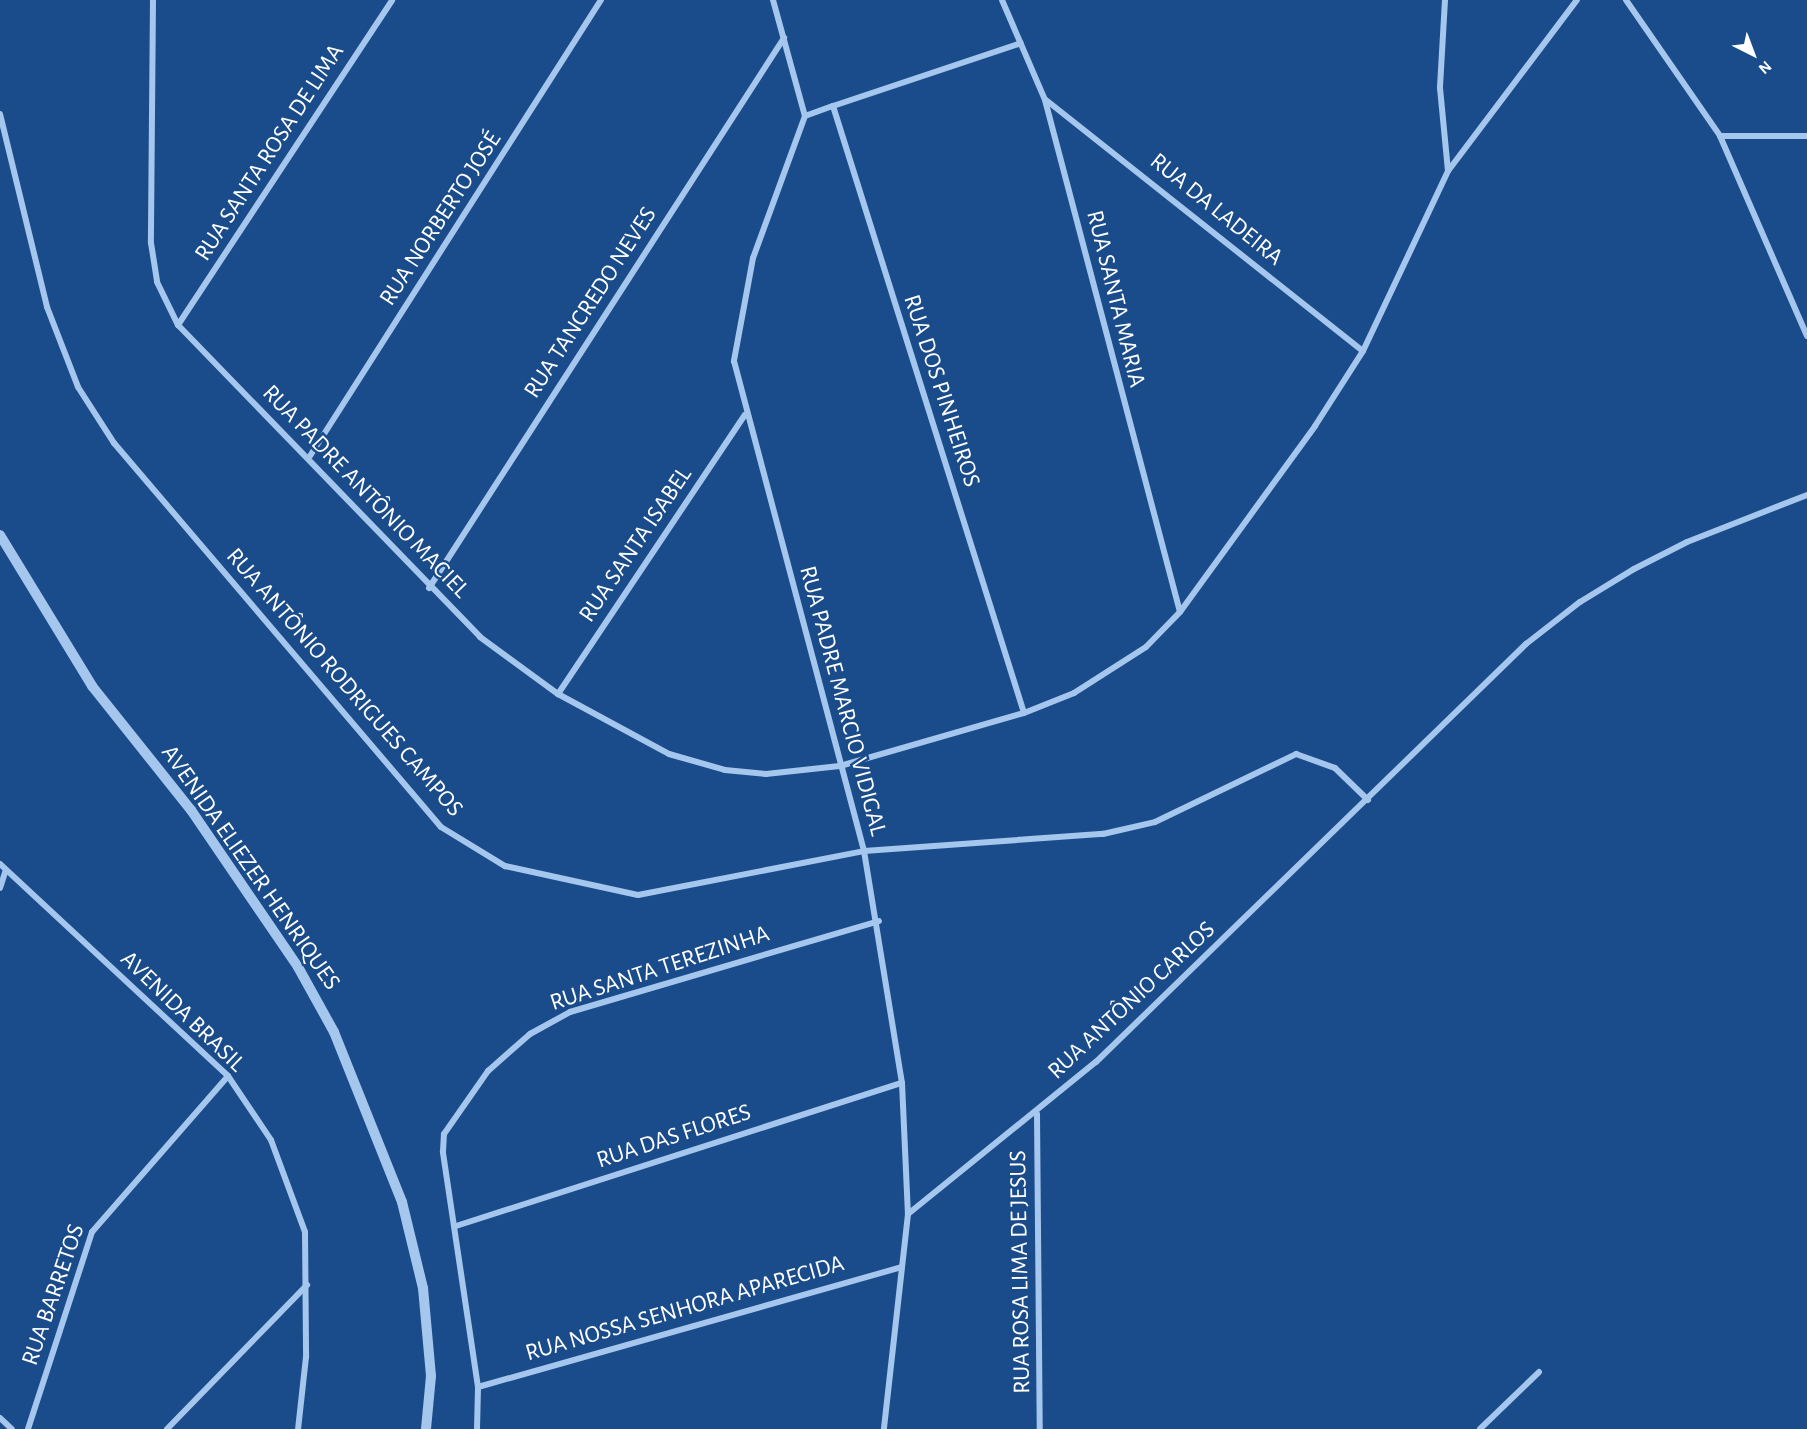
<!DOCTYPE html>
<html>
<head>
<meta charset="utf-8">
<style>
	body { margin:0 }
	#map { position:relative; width:1807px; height:1429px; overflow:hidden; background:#1a4c8b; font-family:"Alegreya Sans",sans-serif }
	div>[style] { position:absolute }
	.minor>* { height:6px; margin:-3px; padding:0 3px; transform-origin:3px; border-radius:3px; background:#a5c6ed }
	.tertiary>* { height:10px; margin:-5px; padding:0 5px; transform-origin:5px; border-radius:5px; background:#a5c6ed }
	span { translate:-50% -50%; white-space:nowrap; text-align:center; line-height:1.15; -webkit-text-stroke:5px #1a4c8b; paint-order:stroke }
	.street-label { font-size:24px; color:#fff }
	.north { position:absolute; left:1723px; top:24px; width:60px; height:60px; -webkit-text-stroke:4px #1a4c8b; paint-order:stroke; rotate:138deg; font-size:16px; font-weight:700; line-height:24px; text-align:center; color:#fff }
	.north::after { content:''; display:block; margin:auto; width:21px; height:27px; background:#fff; clip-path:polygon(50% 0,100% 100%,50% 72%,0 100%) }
</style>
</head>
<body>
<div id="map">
	<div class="minor">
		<i style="left:153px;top:0;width:243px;rotate:90.5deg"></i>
		<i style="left:151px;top:243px;width:39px;rotate:81deg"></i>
		<i style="left:157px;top:282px;width:48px;rotate:64deg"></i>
		<i style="left:178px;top:325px;width:434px;rotate:45.9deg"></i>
		<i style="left:480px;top:637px;width:97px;rotate:36.2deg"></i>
		<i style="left:558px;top:694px;width:126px;rotate:28.4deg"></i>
		<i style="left:669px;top:754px;width:58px;rotate:15.9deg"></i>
		<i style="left:725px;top:770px;width:41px;rotate:5.6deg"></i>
		<i style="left:766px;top:774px;width:74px;rotate:-6.2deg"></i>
		<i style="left:840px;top:766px;width:191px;rotate:-16.1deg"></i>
		<i style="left:1024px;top:713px;width:54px;rotate:-21.8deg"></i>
		<i style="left:1074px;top:693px;width:85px;rotate:-32.6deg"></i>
		<i style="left:1146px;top:647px;width:49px;rotate:-45.8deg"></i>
		<i style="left:1180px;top:612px;width:230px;rotate:-54deg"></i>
		<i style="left:1315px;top:426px;width:89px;rotate:-57.4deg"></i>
		<i style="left:1363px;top:351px;width:199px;rotate:-64.7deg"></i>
		<i style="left:1448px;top:171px;width:214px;rotate:-53deg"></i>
		<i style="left:773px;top:0;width:120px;rotate:74.6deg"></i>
		<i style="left:805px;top:116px;width:151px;rotate:110.1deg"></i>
		<i style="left:753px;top:258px;width:105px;rotate:100.5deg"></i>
		<i style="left:734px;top:361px;width:507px;rotate:75.14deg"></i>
		<i style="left:864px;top:851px;width:235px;rotate:80.7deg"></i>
		<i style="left:902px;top:1083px;width:131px;rotate:87.4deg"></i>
		<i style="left:908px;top:1214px;width:216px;rotate:96.4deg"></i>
		<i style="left:1002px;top:0;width:109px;rotate:66.7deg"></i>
		<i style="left:1045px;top:100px;width:529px;rotate:75.23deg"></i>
		<i style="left:1445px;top:0;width:88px;rotate:93.3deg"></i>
		<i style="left:1440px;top:88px;width:83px;rotate:84.5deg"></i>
		<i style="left:1626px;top:0;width:165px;rotate:55.3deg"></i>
		<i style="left:1720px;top:136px;width:218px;rotate:66.5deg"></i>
		<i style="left:1046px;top:100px;width:404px;rotate:38.4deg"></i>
		<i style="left:833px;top:106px;width:198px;rotate:-18.5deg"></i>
		<i style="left:0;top:114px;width:199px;rotate:76.3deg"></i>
		<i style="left:47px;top:307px;width:86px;rotate:68.8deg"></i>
		<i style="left:78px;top:387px;width:67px;rotate:57.3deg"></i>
		<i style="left:114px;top:443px;width:504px;rotate:49.58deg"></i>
		<i style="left:441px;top:827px;width:75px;rotate:31.4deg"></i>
		<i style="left:505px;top:866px;width:136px;rotate:12.3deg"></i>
		<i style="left:638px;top:895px;width:230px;rotate:-11deg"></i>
		<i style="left:864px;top:851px;width:240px;rotate:-4.1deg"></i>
		<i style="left:1103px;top:834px;width:53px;rotate:-13deg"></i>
		<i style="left:1155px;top:822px;width:157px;rotate:-25.7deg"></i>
		<i style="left:1296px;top:754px;width:41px;rotate:19.7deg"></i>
		<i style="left:1335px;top:768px;width:46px;rotate:44.1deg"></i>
		<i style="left:805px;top:116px;width:30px;rotate:-20deg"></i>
		<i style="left:833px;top:106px;width:636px;rotate:72.53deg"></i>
		<i style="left:1720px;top:136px;width:87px"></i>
		<i style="left:178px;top:325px;width:389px;rotate:-56.6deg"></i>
		<i style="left:310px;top:456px;width:541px;rotate:-57.46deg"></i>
		<i style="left:429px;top:588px;width:655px;rotate:-57.16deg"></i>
		<i style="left:558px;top:694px;width:336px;rotate:-56.2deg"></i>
		<i style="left:0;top:864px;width:311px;rotate:42.9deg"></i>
		<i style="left:228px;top:1076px;width:77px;rotate:56.1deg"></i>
		<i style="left:271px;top:1140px;width:98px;rotate:69.7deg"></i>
		<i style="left:305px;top:1232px;width:125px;rotate:89.5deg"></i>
		<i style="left:306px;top:1357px;width:72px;rotate:96.3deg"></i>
		<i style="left:0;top:888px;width:19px;rotate:-72deg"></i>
		<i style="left:1037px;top:1114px;width:315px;rotate:89.5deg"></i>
		<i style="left:908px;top:1214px;width:242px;rotate:-39deg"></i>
		<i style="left:1096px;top:1062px;width:600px;rotate:-44.19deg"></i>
		<i style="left:1526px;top:644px;width:68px;rotate:-37.9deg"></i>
		<i style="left:1580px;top:602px;width:63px;rotate:-31.4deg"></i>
		<i style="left:1634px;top:569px;width:59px;rotate:-27deg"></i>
		<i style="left:1687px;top:542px;width:129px;rotate:-21.4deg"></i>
		<i style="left:456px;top:1226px;width:468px;rotate:-17.8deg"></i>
		<i style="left:478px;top:1387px;width:440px;rotate:-15.8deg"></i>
		<i style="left:0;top:1418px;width:16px;rotate:43deg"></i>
		<i style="left:28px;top:1429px;width:207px;rotate:-72deg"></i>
		<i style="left:92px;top:1232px;width:207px;rotate:-48.9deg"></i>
		<i style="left:167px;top:1429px;width:201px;rotate:-45.8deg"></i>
		<i style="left:477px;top:1429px;width:42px;rotate:-88.6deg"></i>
		<i style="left:478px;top:1387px;width:238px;rotate:-98.5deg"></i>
		<i style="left:443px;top:1152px;width:18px;rotate:-87deg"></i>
		<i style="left:444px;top:1134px;width:77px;rotate:-55.1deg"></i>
		<i style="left:488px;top:1071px;width:56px;rotate:-41.4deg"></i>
		<i style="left:530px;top:1034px;width:46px;rotate:-28.8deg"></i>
		<i style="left:570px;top:1012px;width:322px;rotate:-16.4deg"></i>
		<i style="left:1480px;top:1429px;width:82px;rotate:-44deg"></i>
	</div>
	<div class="tertiary">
		<i style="left:0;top:535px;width:177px;rotate:58.6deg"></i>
		<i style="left:92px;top:686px;width:159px;rotate:51.4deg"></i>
		<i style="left:191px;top:810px;width:190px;rotate:55.7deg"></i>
		<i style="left:298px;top:967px;width:74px;rotate:61deg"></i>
		<i style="left:334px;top:1032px;width:183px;rotate:68.2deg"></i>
		<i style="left:402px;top:1202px;width:89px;rotate:76.3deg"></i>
		<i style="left:423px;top:1288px;width:88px;rotate:84.8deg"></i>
		<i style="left:431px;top:1376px;width:53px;rotate:95.4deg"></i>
	</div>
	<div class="street-label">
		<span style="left:270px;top:153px;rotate:-57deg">RUA SANTA ROSA DE LIMA</span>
		<span style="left:1216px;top:210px;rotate:39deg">RUA DA LADEIRA</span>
		<span style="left:441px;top:219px;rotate:-57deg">RUA NORBERTO JOSÉ</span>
		<span style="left:1115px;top:299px;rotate:76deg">RUA SANTA MARIA</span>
		<span style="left:591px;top:303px;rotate:-57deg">RUA TANCREDO NEVES</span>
		<span style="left:941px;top:391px;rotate:72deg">RUA DOS PINHEIROS</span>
		<span style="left:365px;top:492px;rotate:46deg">RUA PADRE ANTÔNIO MACIEL</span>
		<span style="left:636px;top:545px;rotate:-56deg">RUA SANTA ISABEL</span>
		<span style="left:344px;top:683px;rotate:49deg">RUA ANTÔNIO RODRIGUES CAMPOS</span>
		<span style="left:842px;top:701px;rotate:75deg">RUA PADRE MARCIO VIDIGAL</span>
		<span style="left:250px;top:868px;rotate:55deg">AVENIDA ELIEZER HENRIQUES</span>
		<span style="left:660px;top:969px;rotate:-18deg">RUA SANTA TEREZINHA</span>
		<span style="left:1132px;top:1001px;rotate:-43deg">RUA ANTÔNIO CARLOS</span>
		<span style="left:182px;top:1012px;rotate:44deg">AVENIDA BRASIL</span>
		<span style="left:674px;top:1137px;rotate:-18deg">RUA DAS FLORES</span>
		<span style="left:1021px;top:1272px;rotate:-91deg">RUA ROSA LIMA DE JESUS</span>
		<span style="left:54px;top:1295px;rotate:-71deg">RUA BARRETOS</span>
		<span style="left:685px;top:1309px;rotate:-16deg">RUA NOSSA SENHORA APARECIDA</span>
	</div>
	<div class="north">N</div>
</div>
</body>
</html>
